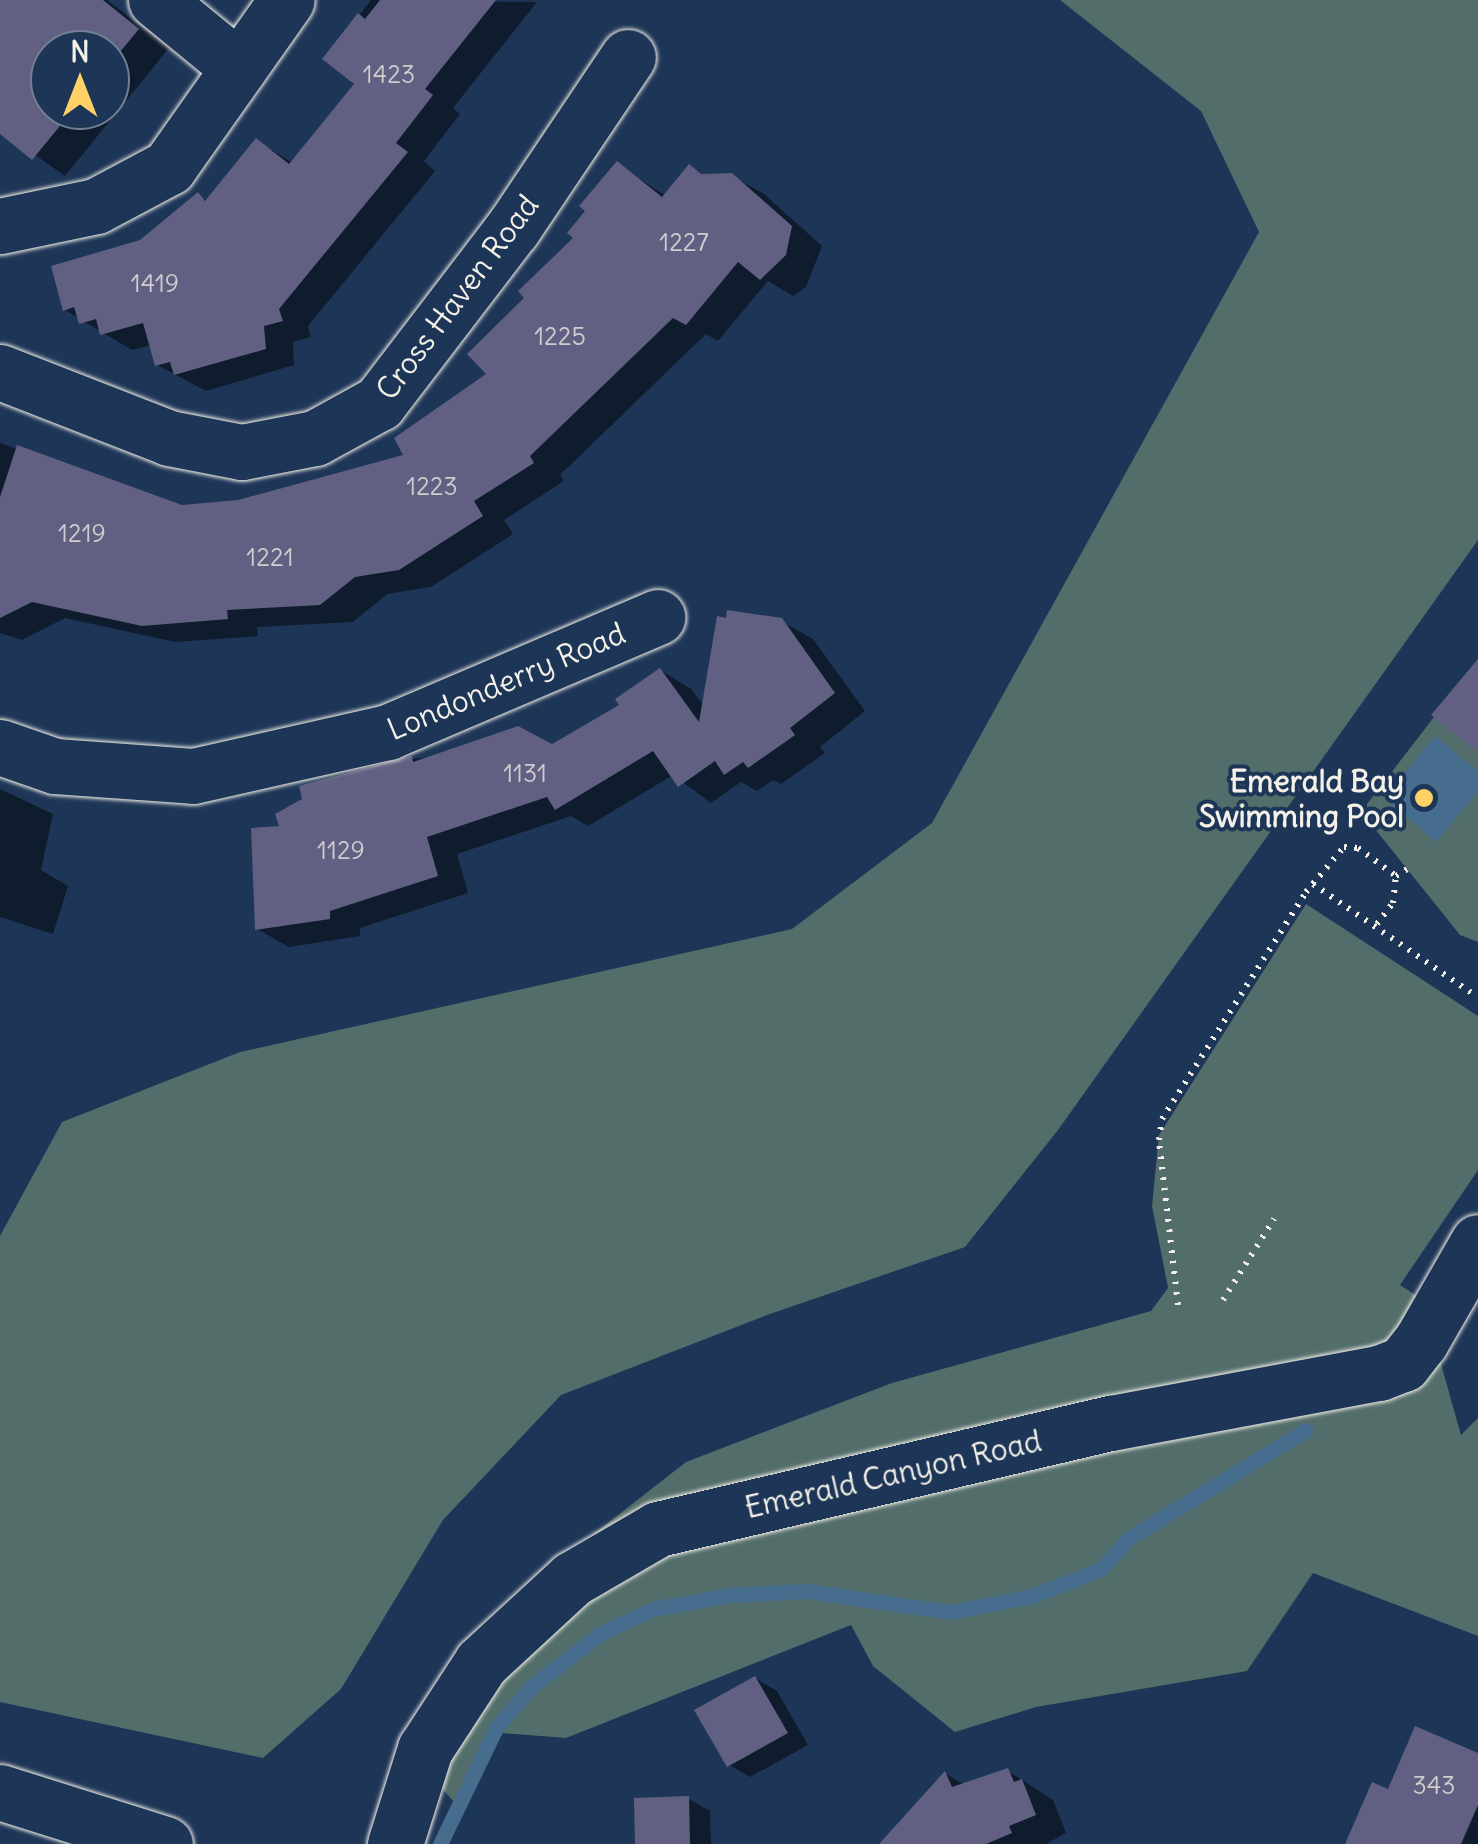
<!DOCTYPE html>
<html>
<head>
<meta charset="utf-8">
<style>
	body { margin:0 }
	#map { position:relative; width:1478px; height:1844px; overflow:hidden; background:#1d3557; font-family:Delius,sans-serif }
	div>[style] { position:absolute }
	.green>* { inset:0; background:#526d6a }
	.water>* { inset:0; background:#466d8e }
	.shadow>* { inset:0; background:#0007 }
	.stream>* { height:15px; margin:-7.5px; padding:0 7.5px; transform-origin:7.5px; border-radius:7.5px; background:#466d8e }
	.building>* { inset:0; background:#616082 }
	.path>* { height:6px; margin-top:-3px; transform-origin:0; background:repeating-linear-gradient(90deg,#f4f1e8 0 2.5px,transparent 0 10.5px) }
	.roads { filter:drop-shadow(0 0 2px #f4f1e8) drop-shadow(0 0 2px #f4f1e8) }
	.minor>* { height:55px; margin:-27.5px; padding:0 27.5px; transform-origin:27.5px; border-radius:27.5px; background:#1d3557 }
	.dots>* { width:28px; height:28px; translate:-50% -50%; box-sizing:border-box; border:5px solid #1d3557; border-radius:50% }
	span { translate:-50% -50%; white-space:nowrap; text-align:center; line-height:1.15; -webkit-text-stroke:8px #1d3557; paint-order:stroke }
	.number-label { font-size:25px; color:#cfcdce }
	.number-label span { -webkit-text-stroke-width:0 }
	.street-label { font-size:30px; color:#f4f1e8 }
	.poi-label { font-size:30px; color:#f4f1e8; font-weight:700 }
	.right { translate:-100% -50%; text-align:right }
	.north { position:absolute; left:30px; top:30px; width:100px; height:100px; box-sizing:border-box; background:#1d3557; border:2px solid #738091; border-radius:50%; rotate:0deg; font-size:28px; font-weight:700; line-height:40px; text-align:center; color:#f4f1e8 }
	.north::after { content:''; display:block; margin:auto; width:35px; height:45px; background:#ffd166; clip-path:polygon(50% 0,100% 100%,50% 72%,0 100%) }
</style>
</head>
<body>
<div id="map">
	<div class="green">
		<i style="clip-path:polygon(1060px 0,1478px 0,1478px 540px,1058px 1130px,965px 1247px,767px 1315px,561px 1395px,443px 1520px,341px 1689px,263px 1758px,0 1702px,0 1236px,62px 1122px,240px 1052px,792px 929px,932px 823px,1259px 232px,1201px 111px)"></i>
		<i style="clip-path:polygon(1478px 660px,1478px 942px,1460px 935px,1367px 819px,1367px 804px)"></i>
		<i style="clip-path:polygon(1306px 904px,1478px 1016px,1478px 1170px,1400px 1285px,1423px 1300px,1461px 1435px,1478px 1418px,1478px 1636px,1313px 1573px,1247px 1671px,1036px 1707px,955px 1732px,873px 1666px,851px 1625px,566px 1738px,502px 1733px,459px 1808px,417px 1759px,549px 1569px,686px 1462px,892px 1383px,1151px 1311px,1168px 1288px,1152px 1206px,1159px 1135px)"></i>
	</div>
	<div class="water">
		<i style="clip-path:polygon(1435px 736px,1478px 771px,1478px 792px,1436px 842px,1384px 798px)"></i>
	</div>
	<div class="shadow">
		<i style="clip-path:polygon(evenodd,0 0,107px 0,169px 48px,65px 176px,0 130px,0 0,50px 50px,110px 50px,110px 110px,50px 110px,50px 50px)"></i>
		<i style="clip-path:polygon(371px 0,537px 2px,453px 108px,460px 114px,424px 161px,435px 171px,308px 326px,311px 337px,293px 342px,294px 365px,206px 391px,157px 365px,152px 345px,132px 350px,65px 310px,198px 196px,208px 201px,257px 141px,293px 163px,358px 84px,325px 59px)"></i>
		<i style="clip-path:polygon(617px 164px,666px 196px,705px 177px,732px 176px,764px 194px,822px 246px,806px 287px,793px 296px,768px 281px,718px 341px,706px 334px,560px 475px,564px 481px,504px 520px,513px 534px,431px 587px,387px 594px,353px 622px,257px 627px,258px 636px,175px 642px,65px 618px,22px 640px,0 633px,0 443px,182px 507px,239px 503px,406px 456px,490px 375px,528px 298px,577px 238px)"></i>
		<i style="clip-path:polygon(781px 621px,813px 639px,865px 711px,820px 747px,825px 753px,781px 784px,773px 780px,757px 791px,741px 782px,711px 803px,673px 775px,588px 826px,571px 816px,457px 854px,468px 893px,360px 928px,360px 936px,289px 947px,257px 929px,282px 828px,411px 759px,552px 747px,623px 705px,660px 670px,691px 689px,704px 706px)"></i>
		<i style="clip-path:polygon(0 789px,53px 814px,41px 870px,68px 886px,53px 934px,0 917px)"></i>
		<i style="clip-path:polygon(755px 1678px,777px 1691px,808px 1745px,750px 1777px,729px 1765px)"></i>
		<i style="clip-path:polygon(1478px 1757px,1478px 1844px,1347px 1844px,1389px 1792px)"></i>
		<i style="clip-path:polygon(1008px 1771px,1053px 1800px,1066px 1833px,1046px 1844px,882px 1844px,946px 1774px,965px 1785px)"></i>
		<i style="clip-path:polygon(689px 1799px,710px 1811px,711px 1844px,637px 1844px)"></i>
	</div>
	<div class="stream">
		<i style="left:440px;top:1844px;width:129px;rotate:-64.2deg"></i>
		<i style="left:496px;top:1728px;width:55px;rotate:-49.4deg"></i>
		<i style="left:532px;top:1686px;width:89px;rotate:-37.3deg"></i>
		<i style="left:603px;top:1632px;width:55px;rotate:-24.7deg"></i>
		<i style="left:653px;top:1609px;width:77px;rotate:-10.4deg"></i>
		<i style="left:729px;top:1595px;width:78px;rotate:-2.9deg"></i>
		<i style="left:807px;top:1591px;width:145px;rotate:8.4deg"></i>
		<i style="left:950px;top:1612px;width:84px;rotate:-11deg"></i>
		<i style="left:1032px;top:1596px;width:74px;rotate:-21.4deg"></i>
		<i style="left:1101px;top:1569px;width:42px;rotate:-47.9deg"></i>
		<i style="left:1129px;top:1538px;width:207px;rotate:-31.4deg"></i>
	</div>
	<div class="building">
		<i style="clip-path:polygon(0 0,103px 0,139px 29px,110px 64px,110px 50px,50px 50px,50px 110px,73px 110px,32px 160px,0 134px)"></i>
		<i style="clip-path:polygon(380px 0,496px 0,425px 89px,433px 95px,396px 143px,408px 152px,279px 309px,283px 321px,264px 326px,266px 349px,174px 375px,170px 362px,155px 366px,143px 323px,100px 335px,96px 319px,79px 324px,74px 307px,63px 311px,51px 266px,140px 240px,198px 192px,205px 201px,256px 138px,289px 164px,354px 84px,322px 59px,358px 13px,365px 19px)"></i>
		<i style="clip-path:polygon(617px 161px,662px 197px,689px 164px,701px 174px,732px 173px,792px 226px,786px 255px,760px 280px,738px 262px,686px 325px,673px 318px,530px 456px,534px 463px,474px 501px,483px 516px,399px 570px,355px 577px,320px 605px,227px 610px,228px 619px,142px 626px,32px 602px,0 618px,0 497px,17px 445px,182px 505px,238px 500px,403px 455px,394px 438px,486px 374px,467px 354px,524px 298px,518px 291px,573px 238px,567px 233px,585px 211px,579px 206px)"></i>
		<i style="clip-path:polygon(727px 610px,782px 618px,835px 693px,790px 728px,795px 735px,748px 768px,743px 762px,724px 775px,715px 761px,678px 787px,653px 751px,555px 810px,547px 797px,427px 837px,438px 876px,330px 911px,330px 919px,255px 930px,251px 828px,279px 826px,275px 814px,302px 799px,299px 786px,412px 756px,413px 762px,518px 726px,552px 744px,619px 705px,615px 699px,660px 668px,699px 722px,717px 616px,726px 618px)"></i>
		<i style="clip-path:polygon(1478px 659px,1478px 753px,1431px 715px)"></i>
		<i style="clip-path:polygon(755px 1676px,788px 1733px,727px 1767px,694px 1710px)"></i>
		<i style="clip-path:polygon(1415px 1726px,1478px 1753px,1478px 1805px,1461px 1844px,1345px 1844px,1372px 1782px,1388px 1789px)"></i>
		<i style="clip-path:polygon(1008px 1768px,1014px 1782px,1022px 1779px,1036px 1815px,1009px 1826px,1012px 1833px,986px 1844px,879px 1844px,945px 1771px,952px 1787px)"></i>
		<i style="clip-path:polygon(689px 1796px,690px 1844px,635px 1844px,634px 1798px)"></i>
	</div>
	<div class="path">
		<i style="left:1313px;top:884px;width:194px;rotate:34.5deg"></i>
		<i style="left:1377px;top:924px;width:26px;rotate:-53deg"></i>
		<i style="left:1393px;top:903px;width:27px;rotate:-84deg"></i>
		<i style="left:1223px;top:1300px;width:96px;rotate:-57.8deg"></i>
		<i style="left:1178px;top:1305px;width:166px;rotate:-96.6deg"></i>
		<i style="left:1159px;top:1140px;width:21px;rotate:-82deg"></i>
		<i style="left:1162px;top:1119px;width:269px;rotate:-57.6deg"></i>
		<i style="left:1306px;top:892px;width:59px;rotate:-49.8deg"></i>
		<i style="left:1344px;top:847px;width:14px;rotate:4deg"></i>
		<i style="left:1358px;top:848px;width:47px;rotate:36.4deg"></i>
		<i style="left:1396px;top:876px;width:13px;rotate:-32deg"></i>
	</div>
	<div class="roads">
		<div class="minor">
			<i style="left:156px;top:0;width:107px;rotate:39.3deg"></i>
			<i style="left:0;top:226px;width:98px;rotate:-11.8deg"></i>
			<i style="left:96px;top:206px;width:83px;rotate:-28.1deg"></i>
			<i style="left:169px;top:167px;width:204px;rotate:-54.8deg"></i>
			<i style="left:0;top:372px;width:181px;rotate:21.3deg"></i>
			<i style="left:169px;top:438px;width:74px;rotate:10.9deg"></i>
			<i style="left:242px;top:452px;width:74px;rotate:-10.9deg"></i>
			<i style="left:315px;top:438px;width:73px;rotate:-28.7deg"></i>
			<i style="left:379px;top:403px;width:220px;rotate:-52.6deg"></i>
			<i style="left:513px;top:228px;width:206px;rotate:-56.1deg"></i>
			<i style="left:0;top:747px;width:58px;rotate:19.1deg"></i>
			<i style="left:55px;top:766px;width:138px;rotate:4.1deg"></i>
			<i style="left:193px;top:776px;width:200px;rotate:-12.7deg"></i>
			<i style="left:388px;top:732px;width:293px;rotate:-23.1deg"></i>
			<i style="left:0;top:1792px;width:173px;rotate:17.5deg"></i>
			<i style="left:395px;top:1844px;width:100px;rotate:-72.5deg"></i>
			<i style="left:425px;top:1749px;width:103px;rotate:-56.9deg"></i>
			<i style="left:481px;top:1663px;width:124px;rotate:-42.7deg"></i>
			<i style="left:572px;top:1579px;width:99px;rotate:-30.2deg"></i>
			<i style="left:658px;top:1529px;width:465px;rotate:-13.2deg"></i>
			<i style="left:1111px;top:1423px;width:273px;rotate:-10.6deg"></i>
			<i style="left:1379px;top:1373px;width:26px;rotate:-21deg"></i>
			<i style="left:1403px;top:1364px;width:29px;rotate:-52deg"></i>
			<i style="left:1421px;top:1341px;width:114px;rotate:-60.1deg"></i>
		</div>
	</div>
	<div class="dots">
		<i style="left:1424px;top:798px;background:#ffd166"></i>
	</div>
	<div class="number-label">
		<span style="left:389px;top:74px">1423</span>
		<span style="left:684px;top:242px">1227</span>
		<span style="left:155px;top:283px">1419</span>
		<span style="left:560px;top:336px">1225</span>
		<span style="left:432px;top:486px">1223</span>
		<span style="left:82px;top:533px">1219</span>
		<span style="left:270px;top:557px">1221</span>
		<span style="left:525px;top:773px">1131</span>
		<span style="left:341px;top:850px">1129</span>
		<span style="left:1434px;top:1785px">343</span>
	</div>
	<div class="street-label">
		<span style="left:457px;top:297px;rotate:-53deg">Cross Haven Road</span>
		<span style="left:506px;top:681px;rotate:-23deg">Londonderry Road</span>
		<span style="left:893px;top:1474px;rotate:-13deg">Emerald Canyon Road</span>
	</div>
	<div class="poi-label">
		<span class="right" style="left:1404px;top:798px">Emerald Bay<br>Swimming Pool</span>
	</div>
	<div class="north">N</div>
</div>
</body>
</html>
